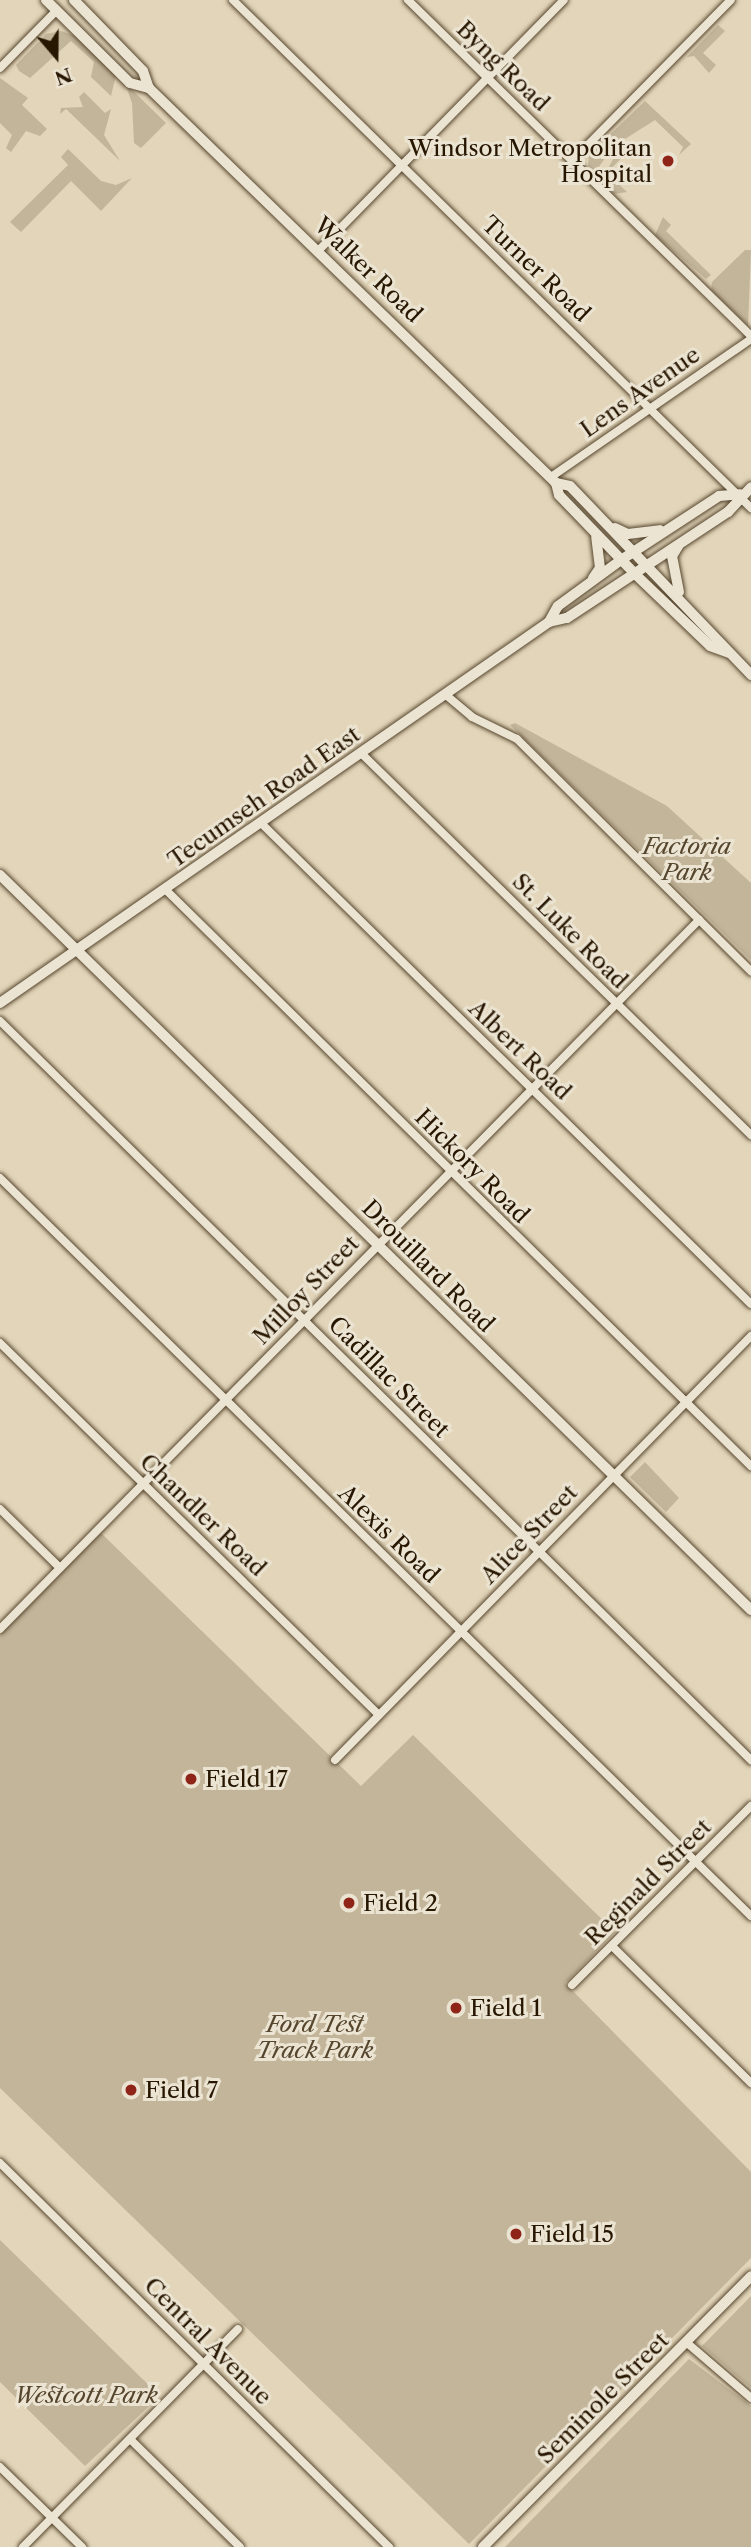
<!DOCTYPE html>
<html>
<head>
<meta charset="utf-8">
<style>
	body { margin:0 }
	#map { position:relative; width:751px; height:2547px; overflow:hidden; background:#e2d5b9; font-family:"Libre Caslon Text",serif }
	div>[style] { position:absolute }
	.green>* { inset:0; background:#c2b59a }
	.roads { filter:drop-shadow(0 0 2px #56462e) drop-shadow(0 0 2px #56462e) }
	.minor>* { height:8px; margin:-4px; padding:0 4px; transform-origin:4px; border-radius:4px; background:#ece4d2 }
	.tertiary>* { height:10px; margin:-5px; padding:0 5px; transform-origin:5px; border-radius:5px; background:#ece4d2 }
	.secondary>* { height:10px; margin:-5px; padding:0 5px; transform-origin:5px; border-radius:5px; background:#ece4d2 }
	.dots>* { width:19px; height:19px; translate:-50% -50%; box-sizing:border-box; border:4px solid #ece4d2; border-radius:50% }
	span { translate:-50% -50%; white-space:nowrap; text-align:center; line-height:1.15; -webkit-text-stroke:6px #ece4d2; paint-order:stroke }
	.street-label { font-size:23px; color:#271600 }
	.poi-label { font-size:23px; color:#271600 }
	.right { translate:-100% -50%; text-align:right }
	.left { translate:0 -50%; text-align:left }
	.park-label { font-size:23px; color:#56462e; font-style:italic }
	.north { position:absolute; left:21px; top:21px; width:70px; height:70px; -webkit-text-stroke:5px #ece4d2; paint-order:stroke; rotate:160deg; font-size:19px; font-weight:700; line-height:28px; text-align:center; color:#271600 }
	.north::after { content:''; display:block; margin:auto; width:24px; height:32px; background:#271600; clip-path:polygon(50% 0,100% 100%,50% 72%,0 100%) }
</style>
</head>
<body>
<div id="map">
	<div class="green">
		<i style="clip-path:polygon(718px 25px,725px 31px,703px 53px,716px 65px,709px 73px,694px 56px,687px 57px)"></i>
		<i style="clip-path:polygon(61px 31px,76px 36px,116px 75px,111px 96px,91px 77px,94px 62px,71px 41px,30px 78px,19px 71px,16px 65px,46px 34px)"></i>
		<i style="clip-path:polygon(0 78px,28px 98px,22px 105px,47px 129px,40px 136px,26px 131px,11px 152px,6px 148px,12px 135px,0 123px)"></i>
		<i style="clip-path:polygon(125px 83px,166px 123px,141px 148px,134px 143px,132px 103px)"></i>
		<i style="clip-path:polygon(84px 92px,105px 113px,111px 109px,104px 135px,120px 161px,66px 109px,60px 114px,61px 108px,83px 107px,79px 97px)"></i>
		<i style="clip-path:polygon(645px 101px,691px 144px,679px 155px,683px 147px,655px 120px,614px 146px,595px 172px,588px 166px,589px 155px)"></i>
		<i style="clip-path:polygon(637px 142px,647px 143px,629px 150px,607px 173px,627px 192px,614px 194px,604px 184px,604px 176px,617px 152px)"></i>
		<i style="clip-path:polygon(68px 149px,101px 181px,116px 185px,132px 178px,101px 211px,71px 181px,21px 232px,10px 222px,68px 165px,61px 157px)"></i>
		<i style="clip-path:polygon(663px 217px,671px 225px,666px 231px,711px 275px,706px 279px,655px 235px)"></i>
		<i style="clip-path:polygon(745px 250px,751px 250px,748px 326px,711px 290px,712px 282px)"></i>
		<i style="clip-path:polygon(515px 723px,667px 806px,751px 883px,751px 960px,510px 725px)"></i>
		<i style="clip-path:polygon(645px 1462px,679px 1498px,666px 1512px,630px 1477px)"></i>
		<i style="clip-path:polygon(101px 1533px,361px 1786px,413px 1735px,615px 1932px,565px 1983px,751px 2172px,751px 2258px,469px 2544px,0 2088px,0 1635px)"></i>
		<i style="clip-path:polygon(0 2240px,160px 2396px,85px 2466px,0 2382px)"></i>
		<i style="clip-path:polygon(751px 2296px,751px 2388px,702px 2346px)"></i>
		<i style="clip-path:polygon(689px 2359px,751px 2406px,751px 2547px,505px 2547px)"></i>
	</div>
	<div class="roads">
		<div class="minor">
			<i style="left:233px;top:0;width:726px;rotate:44.44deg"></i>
			<i style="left:408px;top:0;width:480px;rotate:44.4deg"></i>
			<i style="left:0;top:68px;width:81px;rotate:-45.5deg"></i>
			<i style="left:572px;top:161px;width:226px;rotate:-45.4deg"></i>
			<i style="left:318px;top:251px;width:351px;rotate:-45.6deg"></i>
			<i style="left:551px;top:477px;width:243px;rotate:-34.6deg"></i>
			<i style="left:446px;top:695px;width:34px;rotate:40deg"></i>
			<i style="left:472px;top:717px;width:50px;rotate:26.1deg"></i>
			<i style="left:517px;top:739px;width:330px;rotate:44.8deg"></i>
			<i style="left:362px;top:754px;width:545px;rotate:44.4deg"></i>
			<i style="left:262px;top:824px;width:685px;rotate:44.47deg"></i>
			<i style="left:167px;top:891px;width:820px;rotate:44.56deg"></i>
			<i style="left:0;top:1021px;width:1054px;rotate:44.54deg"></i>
			<i style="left:0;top:1178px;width:1053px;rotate:44.5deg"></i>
			<i style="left:0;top:1343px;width:531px;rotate:44.47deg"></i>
			<i style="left:0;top:1509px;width:84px;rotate:44.5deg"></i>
			<i style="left:0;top:1629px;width:996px;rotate:-45.41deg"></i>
			<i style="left:335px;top:1760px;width:594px;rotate:-45.55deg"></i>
			<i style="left:613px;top:1947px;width:194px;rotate:44.6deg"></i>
			<i style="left:572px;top:1985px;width:253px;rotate:-45deg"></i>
			<i style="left:0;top:2163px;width:547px;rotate:44.63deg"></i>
			<i style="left:686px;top:2342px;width:86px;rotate:40.7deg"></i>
			<i style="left:130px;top:2439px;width:154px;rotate:44.5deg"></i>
			<i style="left:0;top:2467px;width:115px;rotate:44.3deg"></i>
			<i style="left:23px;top:2547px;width:306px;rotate:-45.4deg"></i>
		</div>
		<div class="tertiary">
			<i style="left:0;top:875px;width:1051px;rotate:44.38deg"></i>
			<i style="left:483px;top:2547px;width:381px;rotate:-45.3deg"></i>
		</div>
		<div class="secondary">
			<i style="left:46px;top:0;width:118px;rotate:44.7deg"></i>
			<i style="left:130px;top:83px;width:20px;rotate:15deg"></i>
			<i style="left:74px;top:0;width:99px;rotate:45.8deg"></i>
			<i style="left:143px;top:71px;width:18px;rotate:71deg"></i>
			<i style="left:149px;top:88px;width:567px;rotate:44.14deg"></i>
			<i style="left:556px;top:483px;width:14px;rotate:12deg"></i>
			<i style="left:570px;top:486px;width:262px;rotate:46.2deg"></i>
			<i style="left:556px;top:483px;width:12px;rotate:76deg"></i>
			<i style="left:559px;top:495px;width:108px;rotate:46.1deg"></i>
			<i style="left:634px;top:573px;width:105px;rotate:43.8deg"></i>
			<i style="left:710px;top:646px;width:20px;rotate:20deg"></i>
			<i style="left:615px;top:528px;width:14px;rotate:25deg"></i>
			<i style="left:628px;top:534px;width:32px;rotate:-7deg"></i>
			<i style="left:593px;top:578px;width:12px;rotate:-55deg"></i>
			<i style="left:600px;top:568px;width:31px;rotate:-97deg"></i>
			<i style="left:679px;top:592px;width:37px;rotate:-101deg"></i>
			<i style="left:672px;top:556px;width:13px;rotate:-58deg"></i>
			<i style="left:549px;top:622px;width:18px;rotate:-61deg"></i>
			<i style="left:558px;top:606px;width:78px;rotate:-36.1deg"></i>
			<i style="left:621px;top:560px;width:117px;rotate:-33.1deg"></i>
			<i style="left:719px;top:496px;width:21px;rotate:-5deg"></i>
			<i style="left:0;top:1003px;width:668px;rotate:-34.76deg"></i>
			<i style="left:549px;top:622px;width:18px;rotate:-13deg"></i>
			<i style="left:567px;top:618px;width:193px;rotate:-33.4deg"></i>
			<i style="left:728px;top:512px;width:34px;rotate:-47deg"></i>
		</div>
	</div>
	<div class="dots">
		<i style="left:668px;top:161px;background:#8f2418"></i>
		<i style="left:191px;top:1779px;background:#8f2418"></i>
		<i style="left:349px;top:1903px;background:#8f2418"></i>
		<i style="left:456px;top:2008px;background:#8f2418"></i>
		<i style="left:131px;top:2090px;background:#8f2418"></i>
		<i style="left:516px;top:2234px;background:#8f2418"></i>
	</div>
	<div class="street-label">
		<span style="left:503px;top:66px;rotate:44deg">Byng Road</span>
		<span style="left:536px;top:269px;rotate:44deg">Turner Road</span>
		<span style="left:368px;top:270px;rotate:44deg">Walker Road</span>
		<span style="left:640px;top:392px;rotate:-35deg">Lens Avenue</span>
		<span style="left:264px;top:797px;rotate:-35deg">Tecumseh Road East</span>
		<span style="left:570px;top:931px;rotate:45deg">St. Luke Road</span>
		<span style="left:520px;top:1050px;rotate:44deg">Albert Road</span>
		<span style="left:472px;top:1166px;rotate:45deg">Hickory Road</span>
		<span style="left:428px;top:1266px;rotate:45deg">Drouillard Road</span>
		<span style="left:306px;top:1290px;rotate:-46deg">Milloy Street</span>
		<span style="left:389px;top:1377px;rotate:45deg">Cadillac Street</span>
		<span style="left:203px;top:1515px;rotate:44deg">Chandler Road</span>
		<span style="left:389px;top:1534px;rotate:44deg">Alexis Road</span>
		<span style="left:529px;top:1534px;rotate:-46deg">Alice Street</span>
		<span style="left:648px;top:1882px;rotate:-45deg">Reginald Street</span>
		<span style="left:208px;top:2341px;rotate:45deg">Central Avenue</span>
		<span style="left:603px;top:2398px;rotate:-45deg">Seminole Street</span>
	</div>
	<div class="poi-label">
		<span class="right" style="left:652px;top:161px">Windsor Metropolitan<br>Hospital</span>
		<span class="left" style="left:205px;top:1779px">Field 17</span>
		<span class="left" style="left:363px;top:1903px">Field 2</span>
		<span class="left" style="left:470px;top:2008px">Field 1</span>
		<span class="left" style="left:145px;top:2090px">Field 7</span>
		<span class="left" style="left:530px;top:2234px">Field 15</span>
	</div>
	<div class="park-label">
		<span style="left:687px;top:859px">Factoria<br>Park</span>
		<span style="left:315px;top:2037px">Ford Test<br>Track Park</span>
		<span style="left:86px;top:2395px">Westcott Park</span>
	</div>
	<div class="north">N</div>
</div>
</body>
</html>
